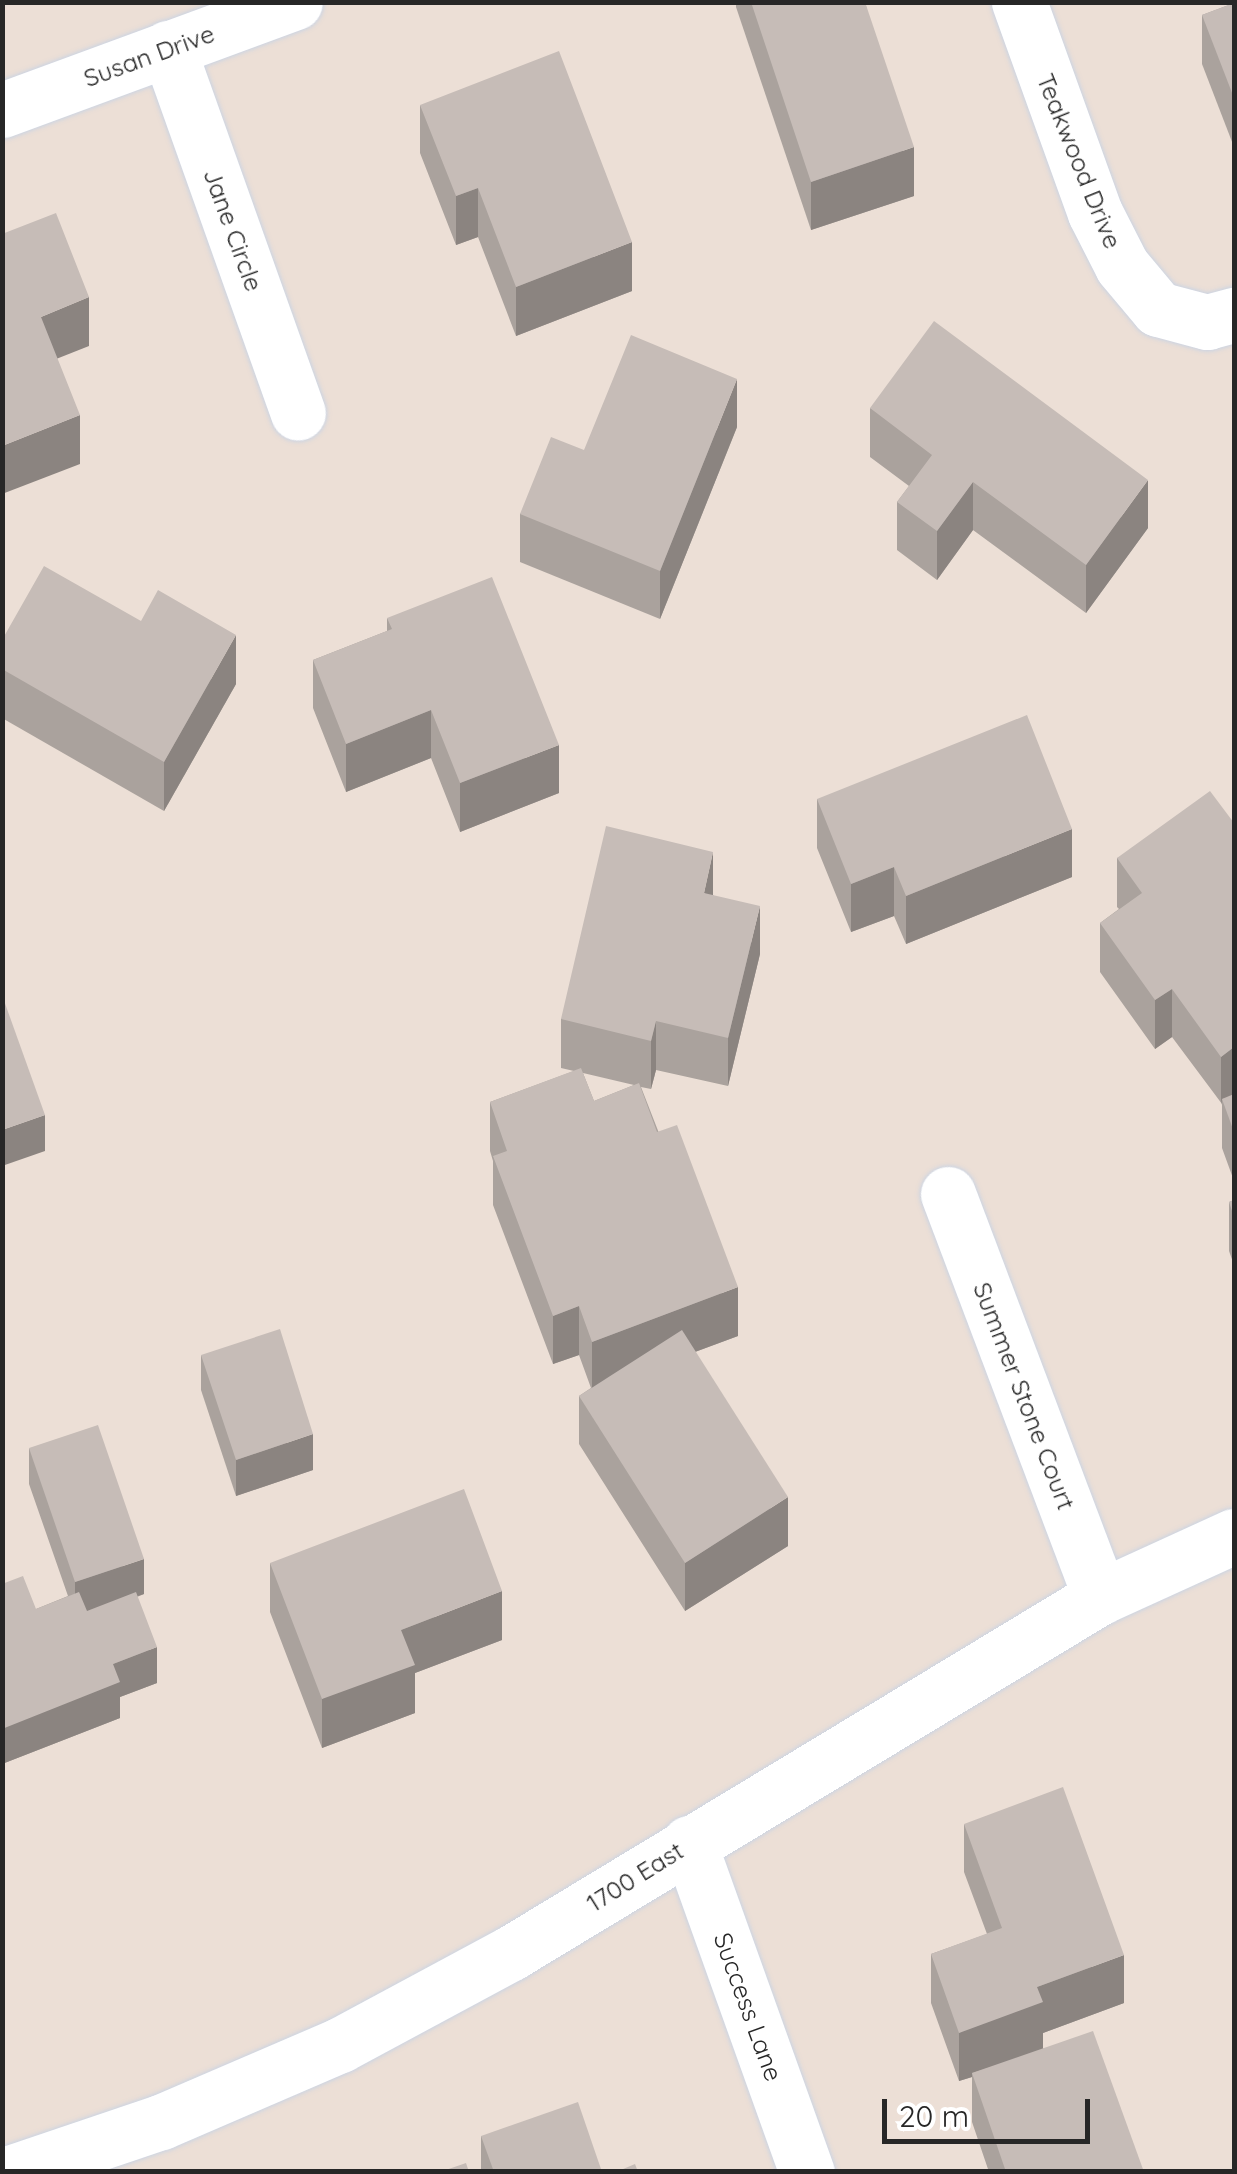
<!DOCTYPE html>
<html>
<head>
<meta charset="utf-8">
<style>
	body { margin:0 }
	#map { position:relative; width:1237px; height:2174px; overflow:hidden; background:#ecdfd6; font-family:Quicksand,sans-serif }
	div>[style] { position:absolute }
	.roads { filter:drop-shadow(0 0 2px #ccd4e2) drop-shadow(0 0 2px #ccd4e2) }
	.minor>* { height:55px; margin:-27.5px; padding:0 27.5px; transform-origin:27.5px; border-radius:27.5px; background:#fff }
	.secondary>* { height:55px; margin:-27.5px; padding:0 27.5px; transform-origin:27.5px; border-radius:27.5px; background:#fff }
	.wall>* { inset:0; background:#aaa29d }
	.shaded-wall>* { inset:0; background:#8b8480 }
	.building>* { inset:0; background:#c6bcb7 }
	span { translate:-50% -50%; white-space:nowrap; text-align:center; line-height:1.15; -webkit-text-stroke:8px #fff; paint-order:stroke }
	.street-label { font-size:25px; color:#272727 }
	.frame { position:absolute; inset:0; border:5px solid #272727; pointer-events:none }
	.scale { position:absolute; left:882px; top:2099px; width:208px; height:45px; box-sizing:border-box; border:5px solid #272727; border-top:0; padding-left:12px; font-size:30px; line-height:35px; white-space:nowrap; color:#272727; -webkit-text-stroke:8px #fff; paint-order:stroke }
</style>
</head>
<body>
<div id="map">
	<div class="roads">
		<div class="minor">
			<i style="left:1019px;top:2px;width:224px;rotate:70.2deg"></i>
			<i style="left:1095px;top:213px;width:59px;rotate:63deg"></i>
			<i style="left:1122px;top:266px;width:56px;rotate:50.1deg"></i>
			<i style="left:1158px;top:309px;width:51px;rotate:14.9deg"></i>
			<i style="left:1207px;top:322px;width:28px;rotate:-15deg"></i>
			<i style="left:168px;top:48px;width:387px;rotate:70.4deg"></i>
			<i style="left:2px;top:110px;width:312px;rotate:-20.2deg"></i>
			<i style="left:948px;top:1194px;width:431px;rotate:69.3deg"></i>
			<i style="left:689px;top:1843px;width:350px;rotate:70.3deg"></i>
		</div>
		<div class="secondary">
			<i style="left:13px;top:2172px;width:156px;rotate:-18.7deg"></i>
			<i style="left:161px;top:2122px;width:195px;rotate:-23.3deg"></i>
			<i style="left:340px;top:2045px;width:194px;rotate:-28.3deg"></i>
			<i style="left:511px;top:1953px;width:688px;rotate:-31.15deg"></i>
			<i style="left:1100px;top:1597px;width:147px;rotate:-24.5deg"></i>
		</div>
	</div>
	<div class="wall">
		<i style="clip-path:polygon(736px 2px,865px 2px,914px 196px,811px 230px,736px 7px)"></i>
		<i style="clip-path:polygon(1234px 3px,1234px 147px,1202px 64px,1202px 15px)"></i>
		<i style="clip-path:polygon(420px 105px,632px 291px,516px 336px,478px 237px,456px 245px,420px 153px)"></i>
		<i style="clip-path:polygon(870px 408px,1148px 528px,1086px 613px,973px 530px,937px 580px,897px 550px,897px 502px,909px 486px,870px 457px)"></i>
		<i style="clip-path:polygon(737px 427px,660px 619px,520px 562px,520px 514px,584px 450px)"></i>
		<i style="clip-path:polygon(387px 618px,559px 793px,460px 832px,431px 758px,346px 792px,313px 708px,313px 660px,387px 631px)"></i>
		<i style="clip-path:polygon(2px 640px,236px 684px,164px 811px,2px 718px)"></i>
		<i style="clip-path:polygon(817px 799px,1072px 877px,906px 944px,894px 916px,851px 932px,817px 848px)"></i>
		<i style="clip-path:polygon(1234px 823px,1234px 1181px,1222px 1148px,1222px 1104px,1172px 1037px,1155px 1049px,1100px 972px,1100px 923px,1119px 909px,1117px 907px,1117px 858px)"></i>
		<i style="clip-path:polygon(evenodd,713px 895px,760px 954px,728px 1086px,656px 1070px,651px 1089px,641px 1087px,738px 1336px,695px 1352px,788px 1546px,685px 1611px,579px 1444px,579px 1396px,591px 1388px,579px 1355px,553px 1364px,493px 1205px,493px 1161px,490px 1151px,490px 1102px,574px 1071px,561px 1068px,561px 1019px,713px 895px,583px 1073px,634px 1085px,594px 1101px,583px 1073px)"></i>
		<i style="clip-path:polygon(1234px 1200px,1234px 1265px,1229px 1251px,1229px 1202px)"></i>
		<i style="clip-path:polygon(201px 1355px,313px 1470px,236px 1496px,201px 1390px)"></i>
		<i style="clip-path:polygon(29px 1448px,144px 1594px,137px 1597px,157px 1683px,120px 1697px,120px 1718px,2px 1764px,36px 1609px,68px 1596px,29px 1484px)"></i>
		<i style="clip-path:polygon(270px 1563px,502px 1640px,415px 1673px,415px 1713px,322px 1748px,270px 1612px)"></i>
		<i style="clip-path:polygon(964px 1824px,1124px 2003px,1043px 2033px,1043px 2048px,1144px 2172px,989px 2172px,972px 2122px,972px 2077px,959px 2081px,931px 2003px,931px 1954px,987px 1934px,964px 1872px)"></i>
		<i style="clip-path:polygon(481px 2136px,602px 2172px,481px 2172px)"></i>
	</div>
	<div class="shaded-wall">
		<i style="clip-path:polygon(914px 147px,914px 196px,811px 230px,811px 182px)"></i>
		<i style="clip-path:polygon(478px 188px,478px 237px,456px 245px,456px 196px)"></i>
		<i style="clip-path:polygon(632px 242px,632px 291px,516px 336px,516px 287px)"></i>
		<i style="clip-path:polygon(89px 297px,89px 346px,41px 365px,41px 317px)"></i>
		<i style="clip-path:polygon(737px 379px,737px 427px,660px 619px,660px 571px)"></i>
		<i style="clip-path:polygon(80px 415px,80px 464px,2px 494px,2px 446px)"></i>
		<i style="clip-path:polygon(1148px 480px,1148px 528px,1086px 613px,1086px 565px)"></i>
		<i style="clip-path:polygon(973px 482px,973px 530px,937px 580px,937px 531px)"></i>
		<i style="clip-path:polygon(236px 635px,236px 684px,164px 811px,164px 762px)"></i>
		<i style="clip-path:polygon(431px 710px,431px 758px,346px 792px,346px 744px)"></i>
		<i style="clip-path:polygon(559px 745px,559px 793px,460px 832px,460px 783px)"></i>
		<i style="clip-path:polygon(1072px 829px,1072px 877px,906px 944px,906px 896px)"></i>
		<i style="clip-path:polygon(713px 852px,713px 900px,704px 893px)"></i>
		<i style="clip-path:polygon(894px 867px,894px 916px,851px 932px,851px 884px)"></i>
		<i style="clip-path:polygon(760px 906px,760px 954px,728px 1086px,728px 1038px)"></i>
		<i style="clip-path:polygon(1172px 989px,1172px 1037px,1155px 1049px,1155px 1000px)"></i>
		<i style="clip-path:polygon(656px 1021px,656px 1070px,651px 1089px,651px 1041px)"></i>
		<i style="clip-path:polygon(1234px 1047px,1234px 1096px,1222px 1099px,1221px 1105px,1221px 1057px)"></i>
		<i style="clip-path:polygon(45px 1115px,45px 1151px,2px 1166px,2px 1130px)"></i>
		<i style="clip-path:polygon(738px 1287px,738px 1336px,592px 1390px,592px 1342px)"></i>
		<i style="clip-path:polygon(579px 1306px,579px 1355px,553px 1364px,553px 1316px)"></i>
		<i style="clip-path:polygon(313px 1434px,313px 1470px,236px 1496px,236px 1460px)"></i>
		<i style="clip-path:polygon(788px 1497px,788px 1546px,685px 1611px,685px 1563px)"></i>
		<i style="clip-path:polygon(144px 1559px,144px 1594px,75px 1617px,75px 1582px)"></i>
		<i style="clip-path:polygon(502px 1591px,502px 1640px,415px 1673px,415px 1713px,322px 1748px,322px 1699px,401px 1630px)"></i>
		<i style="clip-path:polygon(157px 1647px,157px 1683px,120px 1697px,120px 1718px,2px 1764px,2px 1729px,113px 1664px)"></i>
		<i style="clip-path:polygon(1124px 1955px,1124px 2003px,1043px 2033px,1043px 2051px,972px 2073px,972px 2077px,959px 2081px,959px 2033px,1037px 1987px)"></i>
	</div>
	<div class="building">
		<i style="clip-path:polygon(751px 2px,865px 2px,914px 147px,811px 182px)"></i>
		<i style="clip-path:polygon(1234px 3px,1234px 98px,1202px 15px)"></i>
		<i style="clip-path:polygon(559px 51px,632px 242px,516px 287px,478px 188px,456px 196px,420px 105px)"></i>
		<i style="clip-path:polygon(56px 213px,89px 297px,41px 317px,80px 415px,2px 446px,2px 234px)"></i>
		<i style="clip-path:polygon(934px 321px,1148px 480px,1086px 565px,973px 482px,937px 531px,897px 502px,932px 455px,870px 408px)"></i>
		<i style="clip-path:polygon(631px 335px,737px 379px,660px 571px,520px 514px,551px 437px,584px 450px)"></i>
		<i style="clip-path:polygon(44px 566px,141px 621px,158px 590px,236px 635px,164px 762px,2px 669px,2px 640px)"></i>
		<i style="clip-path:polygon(492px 577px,559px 745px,460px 783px,431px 710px,346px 744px,313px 660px,392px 629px,387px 618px)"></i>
		<i style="clip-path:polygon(1027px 715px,1072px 829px,906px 896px,894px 867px,851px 884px,817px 799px)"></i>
		<i style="clip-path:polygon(1210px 791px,1234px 823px,1234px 1047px,1221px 1057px,1172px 989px,1155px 1000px,1100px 923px,1142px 893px,1117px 858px)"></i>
		<i style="clip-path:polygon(606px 826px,713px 852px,704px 893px,760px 906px,728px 1038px,656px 1021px,651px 1041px,561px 1019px)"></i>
		<i style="clip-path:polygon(2px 995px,45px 1115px,2px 1130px)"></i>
		<i style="clip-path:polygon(581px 1068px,594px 1101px,639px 1083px,657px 1132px,677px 1125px,738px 1287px,592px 1342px,579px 1306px,553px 1316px,493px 1156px,507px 1151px,490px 1102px)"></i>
		<i style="clip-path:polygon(1234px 1094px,1234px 1132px,1222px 1099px)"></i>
		<i style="clip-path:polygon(1234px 1200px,1234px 1217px,1229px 1202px)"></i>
		<i style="clip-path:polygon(280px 1329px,313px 1434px,236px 1460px,201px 1355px)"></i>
		<i style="clip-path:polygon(682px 1330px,788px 1497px,685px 1563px,579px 1396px)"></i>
		<i style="clip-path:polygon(98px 1425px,144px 1559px,75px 1582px,29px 1448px)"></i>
		<i style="clip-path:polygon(464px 1489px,502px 1591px,401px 1630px,415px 1665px,322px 1699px,270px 1563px)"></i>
		<i style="clip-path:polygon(23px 1576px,36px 1609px,79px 1592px,87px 1611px,136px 1592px,157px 1647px,113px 1664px,120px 1682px,2px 1729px,2px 1584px)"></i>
		<i style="clip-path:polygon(1063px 1787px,1124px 1955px,1037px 1987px,1043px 2002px,959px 2033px,931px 1954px,1002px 1928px,964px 1824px)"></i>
		<i style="clip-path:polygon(1093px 2031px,1144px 2172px,1006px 2172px,972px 2073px)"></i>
		<i style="clip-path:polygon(578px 2102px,602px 2172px,494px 2172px,481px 2136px)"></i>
		<i style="clip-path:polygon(466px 2163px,469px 2172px,440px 2172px)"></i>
		<i style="clip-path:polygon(635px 2164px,638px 2172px,616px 2172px)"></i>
	</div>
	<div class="street-label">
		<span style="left:149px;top:56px;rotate:-20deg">Susan Drive</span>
		<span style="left:1079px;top:161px;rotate:68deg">Teakwood Drive</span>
		<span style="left:233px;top:230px;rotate:70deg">Jane Circle</span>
		<span style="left:1024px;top:1396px;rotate:69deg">Summer Stone Court</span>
		<span style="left:635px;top:1877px;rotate:-32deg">1700 East</span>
		<span style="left:748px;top:2007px;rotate:70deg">Success Lane</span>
	</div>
	<div class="frame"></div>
	<div class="scale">20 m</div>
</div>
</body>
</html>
